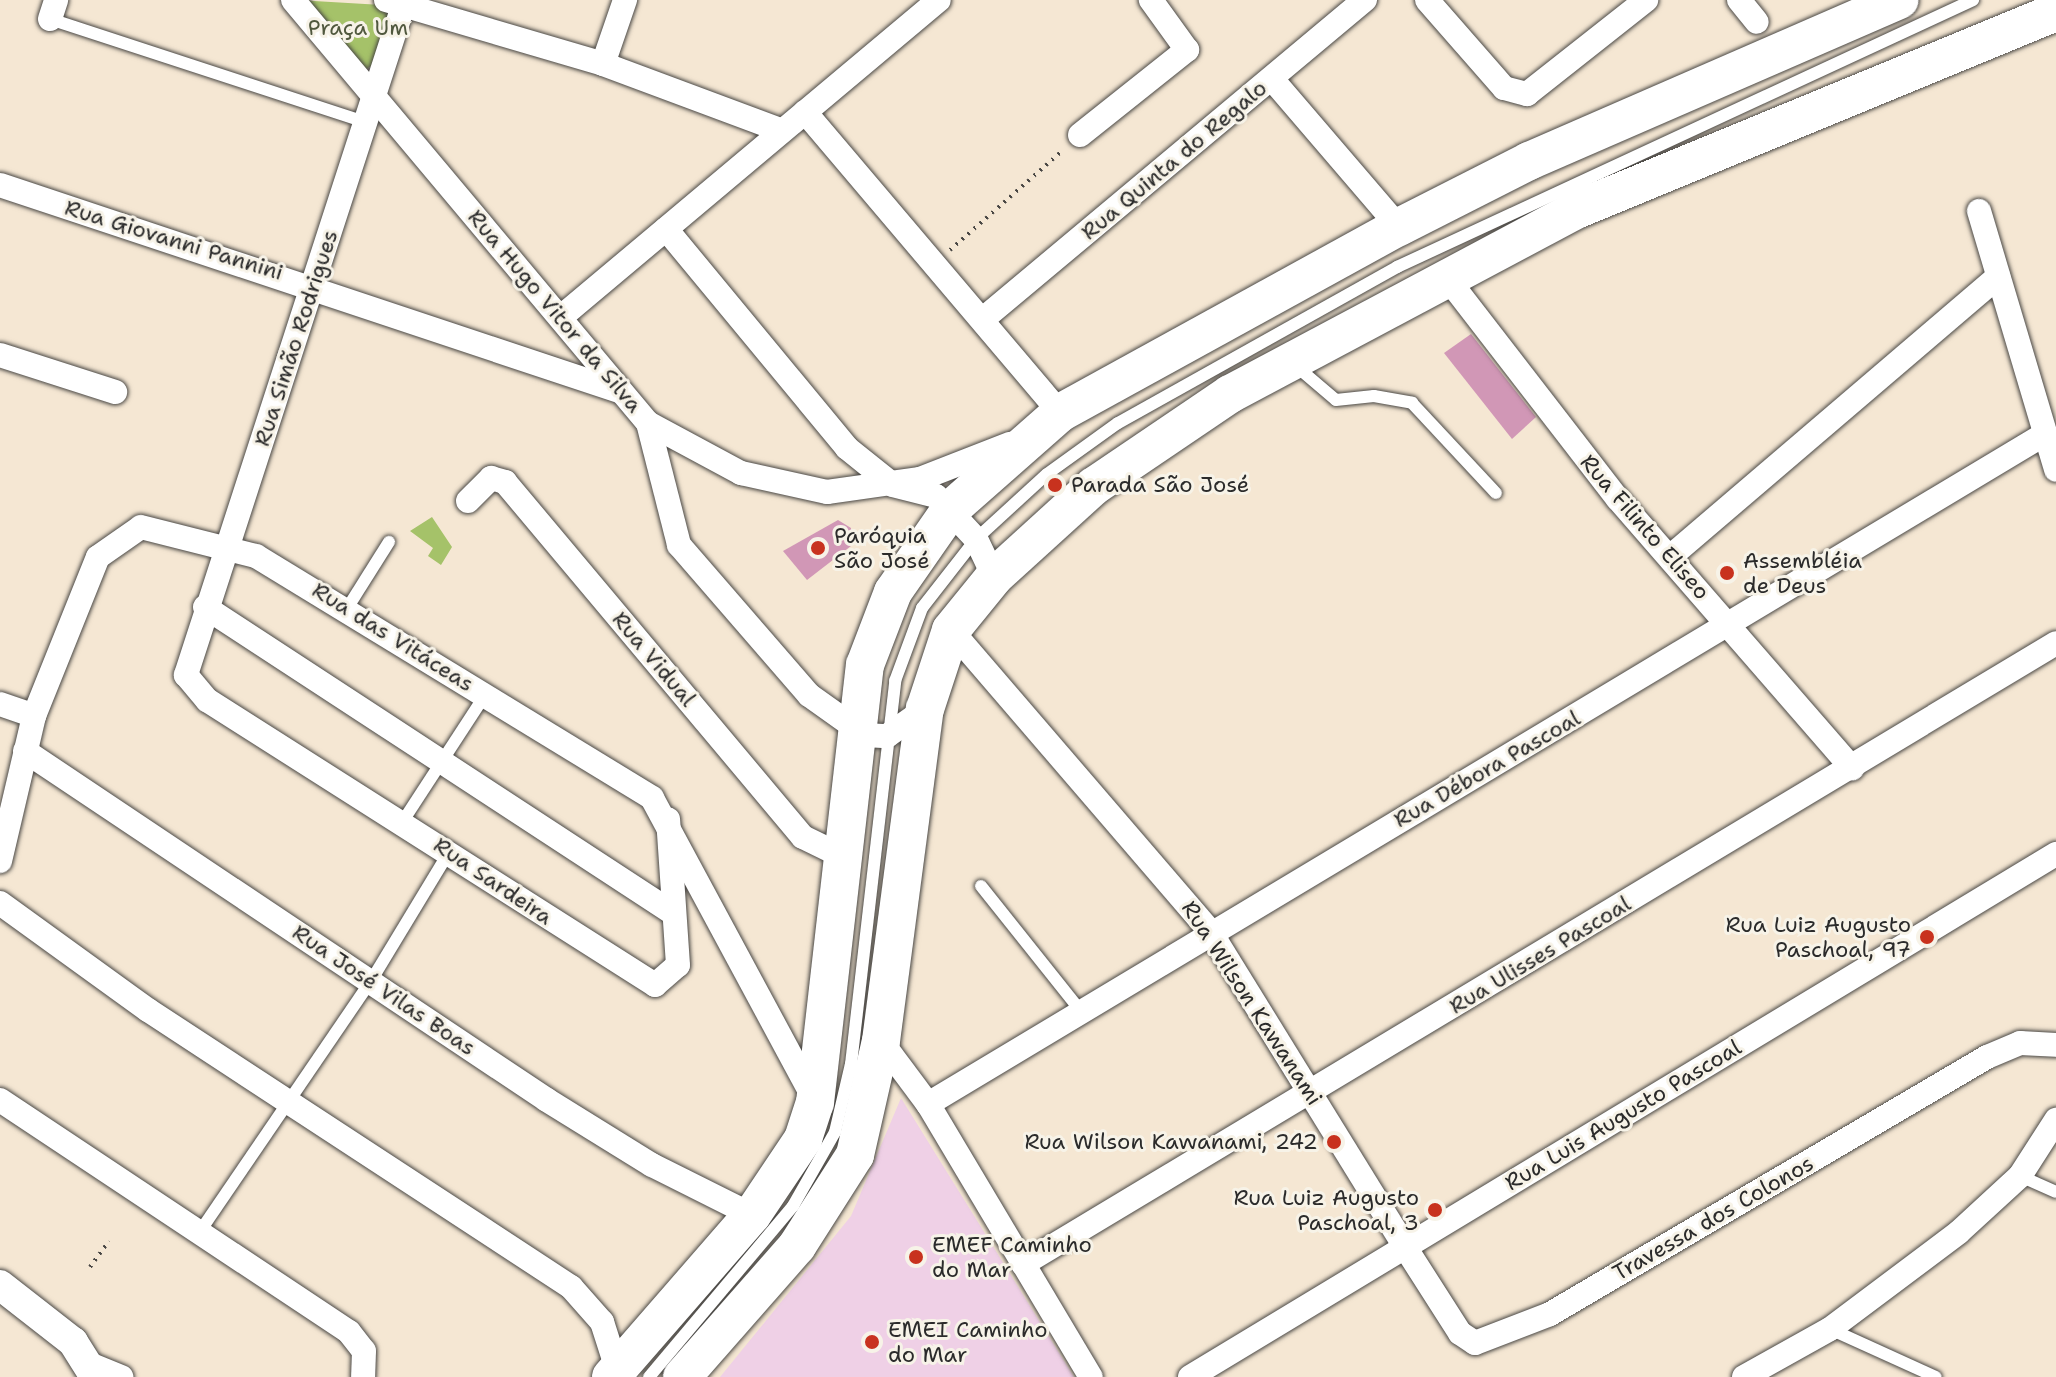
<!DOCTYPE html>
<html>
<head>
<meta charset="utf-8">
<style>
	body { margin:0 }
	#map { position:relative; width:2056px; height:1377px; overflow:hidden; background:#f5e7d3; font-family:"Shantell Sans",sans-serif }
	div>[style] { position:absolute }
	.built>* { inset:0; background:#efd0e6 }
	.green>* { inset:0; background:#a5c269 }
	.building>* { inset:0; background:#d197b6 }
	.path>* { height:4px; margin-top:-2px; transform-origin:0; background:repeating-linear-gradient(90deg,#494744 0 2px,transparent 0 8px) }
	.roads { filter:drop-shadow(0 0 2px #494744) drop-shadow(0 0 2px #494744) }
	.service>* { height:12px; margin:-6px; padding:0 6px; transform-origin:6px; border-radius:6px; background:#fff }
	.minor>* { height:24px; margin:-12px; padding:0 12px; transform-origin:12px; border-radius:12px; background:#fff }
	.tertiary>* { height:30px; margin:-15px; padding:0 15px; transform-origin:15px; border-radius:15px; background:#fff }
	.primary>* { height:38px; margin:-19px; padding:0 19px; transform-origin:19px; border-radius:19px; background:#fff }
	.dots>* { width:22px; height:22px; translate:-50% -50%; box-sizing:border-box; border:4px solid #f7f3e8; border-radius:50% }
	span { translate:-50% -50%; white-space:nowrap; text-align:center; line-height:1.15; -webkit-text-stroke:6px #f7f3e8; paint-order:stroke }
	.park-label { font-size:22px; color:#50583e }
	.street-label { font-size:22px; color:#2b2b2b }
	.poi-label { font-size:22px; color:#2b2b2b }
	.left { translate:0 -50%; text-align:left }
	.right { translate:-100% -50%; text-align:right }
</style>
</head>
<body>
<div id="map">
	<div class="built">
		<i style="clip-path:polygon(901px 1098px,1074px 1377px,720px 1377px,851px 1216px)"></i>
	</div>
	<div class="green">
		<i style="clip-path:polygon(297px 0,382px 5px,390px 14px,374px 64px,365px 70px)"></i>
		<i style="clip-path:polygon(432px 517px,452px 547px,441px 565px,428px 556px,433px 548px,410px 531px)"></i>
	</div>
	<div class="building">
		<i style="clip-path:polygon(1471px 334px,1536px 417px,1512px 439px,1444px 353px)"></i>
		<i style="clip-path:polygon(838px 520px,851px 528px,851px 546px,807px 580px,783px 551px)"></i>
	</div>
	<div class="path">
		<i style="left:950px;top:250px;width:151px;rotate:-41.5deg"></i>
		<i style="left:90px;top:1267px;width:32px;rotate:-54deg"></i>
	</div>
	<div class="roads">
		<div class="service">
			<i style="left:50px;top:19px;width:331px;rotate:18.1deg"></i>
			<i style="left:1296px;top:366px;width:52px;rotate:40.4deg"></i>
			<i style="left:1336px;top:400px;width:38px;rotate:-6deg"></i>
			<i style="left:1374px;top:396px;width:39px;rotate:10deg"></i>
			<i style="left:1412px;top:403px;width:123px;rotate:47deg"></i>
			<i style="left:348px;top:607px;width:77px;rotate:-57.8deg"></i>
			<i style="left:403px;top:821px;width:150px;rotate:-56.9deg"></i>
			<i style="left:981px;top:886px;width:159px;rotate:51.4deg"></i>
			<i style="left:2020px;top:1176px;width:39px;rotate:24deg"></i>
			<i style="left:201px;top:1230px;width:301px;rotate:-55.7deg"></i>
			<i style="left:371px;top:981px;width:151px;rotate:-58.8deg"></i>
			<i style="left:1830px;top:1329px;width:116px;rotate:24.4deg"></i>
			<i style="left:649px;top:1377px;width:224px;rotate:-49.9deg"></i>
			<i style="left:793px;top:1206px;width:85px;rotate:-60.4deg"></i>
			<i style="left:835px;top:1132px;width:70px;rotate:-76.8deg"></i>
			<i style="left:851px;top:1064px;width:386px;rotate:-83.4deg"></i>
			<i style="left:895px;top:681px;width:78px;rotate:-69.7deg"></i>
			<i style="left:922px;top:608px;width:88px;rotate:-52deg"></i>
			<i style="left:976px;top:539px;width:96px;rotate:-42.5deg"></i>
			<i style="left:1047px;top:474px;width:87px;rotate:-35.7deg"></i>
			<i style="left:1118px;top:423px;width:320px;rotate:-29.2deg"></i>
			<i style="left:1397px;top:267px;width:635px;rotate:-24.87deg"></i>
		</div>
		<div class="minor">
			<i style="left:293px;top:0;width:552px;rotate:50deg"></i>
			<i style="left:648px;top:423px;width:106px;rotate:28.3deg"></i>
			<i style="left:741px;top:473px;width:88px;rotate:12.5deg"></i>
			<i style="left:827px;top:492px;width:94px;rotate:-8deg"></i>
			<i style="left:920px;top:479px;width:97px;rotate:-21.3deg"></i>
			<i style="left:386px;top:0;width:226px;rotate:16.4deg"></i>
			<i style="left:603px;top:64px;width:189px;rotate:20.4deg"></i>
			<i style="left:405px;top:0;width:710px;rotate:107.98deg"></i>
			<i style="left:186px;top:675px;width:33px;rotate:50deg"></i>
			<i style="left:207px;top:700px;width:531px;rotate:32.46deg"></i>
			<i style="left:655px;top:985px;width:30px;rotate:-41deg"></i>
			<i style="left:678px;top:965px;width:146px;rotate:-93.9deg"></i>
			<i style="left:1427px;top:0;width:117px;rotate:48.8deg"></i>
			<i style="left:1504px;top:88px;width:24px;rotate:15deg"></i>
			<i style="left:1527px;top:94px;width:152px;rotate:-38.3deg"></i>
			<i style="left:1739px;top:0;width:28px;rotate:51deg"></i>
			<i style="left:50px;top:19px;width:20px;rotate:-72deg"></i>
			<i style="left:603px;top:64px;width:68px;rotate:-71deg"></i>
			<i style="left:1272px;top:79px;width:195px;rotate:49.4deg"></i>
			<i style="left:805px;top:112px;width:394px;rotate:49.7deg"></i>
			<i style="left:1080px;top:135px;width:137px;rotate:-38.5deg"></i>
			<i style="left:1187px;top:50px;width:62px;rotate:-125.8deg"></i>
			<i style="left:0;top:185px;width:652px;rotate:18.41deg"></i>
			<i style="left:1979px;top:211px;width:270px;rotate:73.4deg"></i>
			<i style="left:666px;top:229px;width:284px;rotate:50.4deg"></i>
			<i style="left:847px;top:448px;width:59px;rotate:38.8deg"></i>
			<i style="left:893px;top:485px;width:44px;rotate:14.3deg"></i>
			<i style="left:936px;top:496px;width:59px;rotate:47.1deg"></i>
			<i style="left:976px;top:539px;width:42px;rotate:64.7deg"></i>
			<i style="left:1447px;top:278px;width:279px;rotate:52.3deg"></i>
			<i style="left:1618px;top:499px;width:357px;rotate:49deg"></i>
			<i style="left:561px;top:317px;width:493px;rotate:-40deg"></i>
			<i style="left:983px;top:319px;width:498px;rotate:-39.9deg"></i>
			<i style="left:0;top:355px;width:121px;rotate:17.8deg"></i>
			<i style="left:648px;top:423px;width:126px;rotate:75.7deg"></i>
			<i style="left:679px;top:545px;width:198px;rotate:49.1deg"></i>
			<i style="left:809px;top:695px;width:69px;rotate:35.5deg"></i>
			<i style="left:865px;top:735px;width:22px;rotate:3deg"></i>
			<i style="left:887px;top:736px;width:47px;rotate:-35.4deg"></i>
			<i style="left:468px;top:501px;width:33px;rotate:-45deg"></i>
			<i style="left:491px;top:478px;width:15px;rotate:16deg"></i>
			<i style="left:505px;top:482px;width:463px;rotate:50deg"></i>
			<i style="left:803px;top:837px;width:46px;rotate:26deg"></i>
			<i style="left:1671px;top:556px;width:430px;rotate:-40.5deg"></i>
			<i style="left:205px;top:607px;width:559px;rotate:33.18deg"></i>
			<i style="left:951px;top:630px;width:397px;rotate:49.3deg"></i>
			<i style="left:1210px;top:931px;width:371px;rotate:58.3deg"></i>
			<i style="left:1405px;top:1247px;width:102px;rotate:57.4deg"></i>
			<i style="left:1460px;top:1333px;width:18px;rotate:34deg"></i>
			<i style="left:1475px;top:1343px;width:80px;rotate:-21.1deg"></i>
			<i style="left:1550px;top:1314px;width:507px;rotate:-30.46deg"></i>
			<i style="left:1987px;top:1057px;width:36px;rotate:-23deg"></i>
			<i style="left:2020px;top:1043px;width:36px;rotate:3deg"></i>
			<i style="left:0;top:704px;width:36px;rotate:19deg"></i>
			<i style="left:25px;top:751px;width:628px;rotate:33.77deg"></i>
			<i style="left:547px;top:1100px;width:123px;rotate:31.8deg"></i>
			<i style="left:652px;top:1165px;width:112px;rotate:26.6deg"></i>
			<i style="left:0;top:861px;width:149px;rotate:-76.8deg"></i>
			<i style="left:34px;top:716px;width:171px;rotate:-68.1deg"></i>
			<i style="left:98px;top:557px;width:52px;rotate:-34.9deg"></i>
			<i style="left:141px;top:527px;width:119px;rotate:14.2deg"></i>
			<i style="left:256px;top:556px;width:464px;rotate:31.4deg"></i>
			<i style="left:652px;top:798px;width:340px;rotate:61.7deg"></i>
			<i style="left:0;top:903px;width:183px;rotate:35.9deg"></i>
			<i style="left:148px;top:1010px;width:506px;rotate:33.22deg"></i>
			<i style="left:571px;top:1287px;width:47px;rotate:48.5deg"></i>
			<i style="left:602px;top:1322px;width:49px;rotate:72.3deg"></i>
			<i style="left:881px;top:1041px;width:79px;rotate:53.3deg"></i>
			<i style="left:928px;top:1104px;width:318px;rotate:59.2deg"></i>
			<i style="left:0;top:1100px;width:419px;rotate:33.6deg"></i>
			<i style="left:349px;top:1332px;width:24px;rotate:52deg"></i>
			<i style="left:364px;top:1351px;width:26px;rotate:92deg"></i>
			<i style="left:928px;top:1104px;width:1303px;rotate:-30.96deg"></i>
			<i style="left:1023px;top:1264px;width:1205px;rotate:-31.01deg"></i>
			<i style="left:89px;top:1364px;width:35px;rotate:22deg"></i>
			<i style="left:1190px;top:1377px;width:1012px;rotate:-31.13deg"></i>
			<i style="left:1744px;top:1377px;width:98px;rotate:-29.2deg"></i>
			<i style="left:1830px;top:1329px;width:161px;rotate:-36.9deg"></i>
			<i style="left:1959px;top:1232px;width:83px;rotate:-42.6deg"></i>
			<i style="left:2020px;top:1176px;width:67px;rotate:-57.3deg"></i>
		</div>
		<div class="tertiary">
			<i style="left:0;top:1285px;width:93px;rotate:38deg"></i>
			<i style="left:73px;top:1342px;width:41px;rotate:57.8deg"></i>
		</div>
		<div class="primary">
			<i style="left:611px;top:1377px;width:215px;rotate:-49deg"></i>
			<i style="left:752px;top:1215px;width:92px;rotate:-56.1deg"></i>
			<i style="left:803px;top:1139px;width:38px;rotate:-72deg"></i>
			<i style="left:815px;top:1103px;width:441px;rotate:-83.5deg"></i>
			<i style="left:865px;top:665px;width:78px;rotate:-69deg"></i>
			<i style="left:893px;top:592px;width:100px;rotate:-55.2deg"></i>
			<i style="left:950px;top:510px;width:147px;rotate:-41.4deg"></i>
			<i style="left:1060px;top:413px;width:387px;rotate:-28.8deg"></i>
			<i style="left:1399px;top:227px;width:146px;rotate:-26.9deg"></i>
			<i style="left:1529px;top:161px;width:404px;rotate:-23.5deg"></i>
			<i style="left:682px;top:1377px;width:174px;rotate:-48.7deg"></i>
			<i style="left:797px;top:1246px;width:108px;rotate:-57.5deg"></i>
			<i style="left:855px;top:1155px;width:117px;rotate:-77.2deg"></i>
			<i style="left:881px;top:1041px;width:335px;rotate:-82.5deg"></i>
			<i style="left:925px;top:709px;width:83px;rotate:-71.8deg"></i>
			<i style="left:951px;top:630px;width:68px;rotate:-50.9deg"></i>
			<i style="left:994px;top:577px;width:135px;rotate:-42.3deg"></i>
			<i style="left:1094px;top:486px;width:164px;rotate:-34.1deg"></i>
			<i style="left:1230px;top:394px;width:392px;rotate:-28deg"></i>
			<i style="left:1576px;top:210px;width:519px;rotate:-22.42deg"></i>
		</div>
	</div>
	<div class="dots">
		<i style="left:1055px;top:485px;background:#c8321e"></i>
		<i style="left:818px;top:548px;background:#c8321e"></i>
		<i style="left:1727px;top:573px;background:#c8321e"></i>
		<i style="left:1927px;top:937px;background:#c8321e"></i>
		<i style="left:1334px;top:1142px;background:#c8321e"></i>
		<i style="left:1435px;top:1210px;background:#c8321e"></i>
		<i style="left:916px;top:1257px;background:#c8321e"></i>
		<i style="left:872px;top:1342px;background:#c8321e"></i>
	</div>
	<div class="park-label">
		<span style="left:358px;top:28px">Praça Um</span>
	</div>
	<div class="street-label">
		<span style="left:1174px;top:160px;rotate:-40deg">Rua Quinta do Regalo</span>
		<span style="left:174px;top:240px;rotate:17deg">Rua Giovanni Pannini</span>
		<span style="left:555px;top:311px;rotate:50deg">Rua Hugo Vitor da Silva</span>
		<span style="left:296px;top:338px;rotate:-72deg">Rua Simão Rodrigues</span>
		<span style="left:1645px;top:527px;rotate:49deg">Rua Filinto Eliseo</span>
		<span style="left:393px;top:637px;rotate:32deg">Rua das Vitáceas</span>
		<span style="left:654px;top:659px;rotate:50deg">Rua Vidual</span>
		<span style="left:1487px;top:769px;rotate:-30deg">Rua Débora Pascoal</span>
		<span style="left:493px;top:881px;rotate:34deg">Rua Sardeira</span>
		<span style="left:1540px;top:955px;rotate:-31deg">Rua Ulisses Pascoal</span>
		<span style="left:384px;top:990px;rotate:34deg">Rua José Vilas Boas</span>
		<span style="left:1252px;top:1003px;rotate:57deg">Rua Wilson Kawanami</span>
		<span style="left:1623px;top:1115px;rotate:-31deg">Rua Luis Augusto Pascoal</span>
		<span style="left:1713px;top:1218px;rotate:-30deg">Travessa dos Colonos</span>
	</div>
	<div class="poi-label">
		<span class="left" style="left:1071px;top:485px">Parada São José</span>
		<span class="left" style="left:834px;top:548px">Paróquia<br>São José</span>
		<span class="left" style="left:1743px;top:573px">Assembléia<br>de Deus</span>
		<span class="right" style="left:1911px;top:937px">Rua Luiz Augusto<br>Paschoal, 97</span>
		<span class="right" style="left:1318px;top:1142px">Rua Wilson Kawanami, 242</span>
		<span class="right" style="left:1419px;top:1210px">Rua Luiz Augusto<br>Paschoal, 3</span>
		<span class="left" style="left:932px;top:1257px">EMEF Caminho<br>do Mar</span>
		<span class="left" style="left:888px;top:1342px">EMEI Caminho<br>do Mar</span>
	</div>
</div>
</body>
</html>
